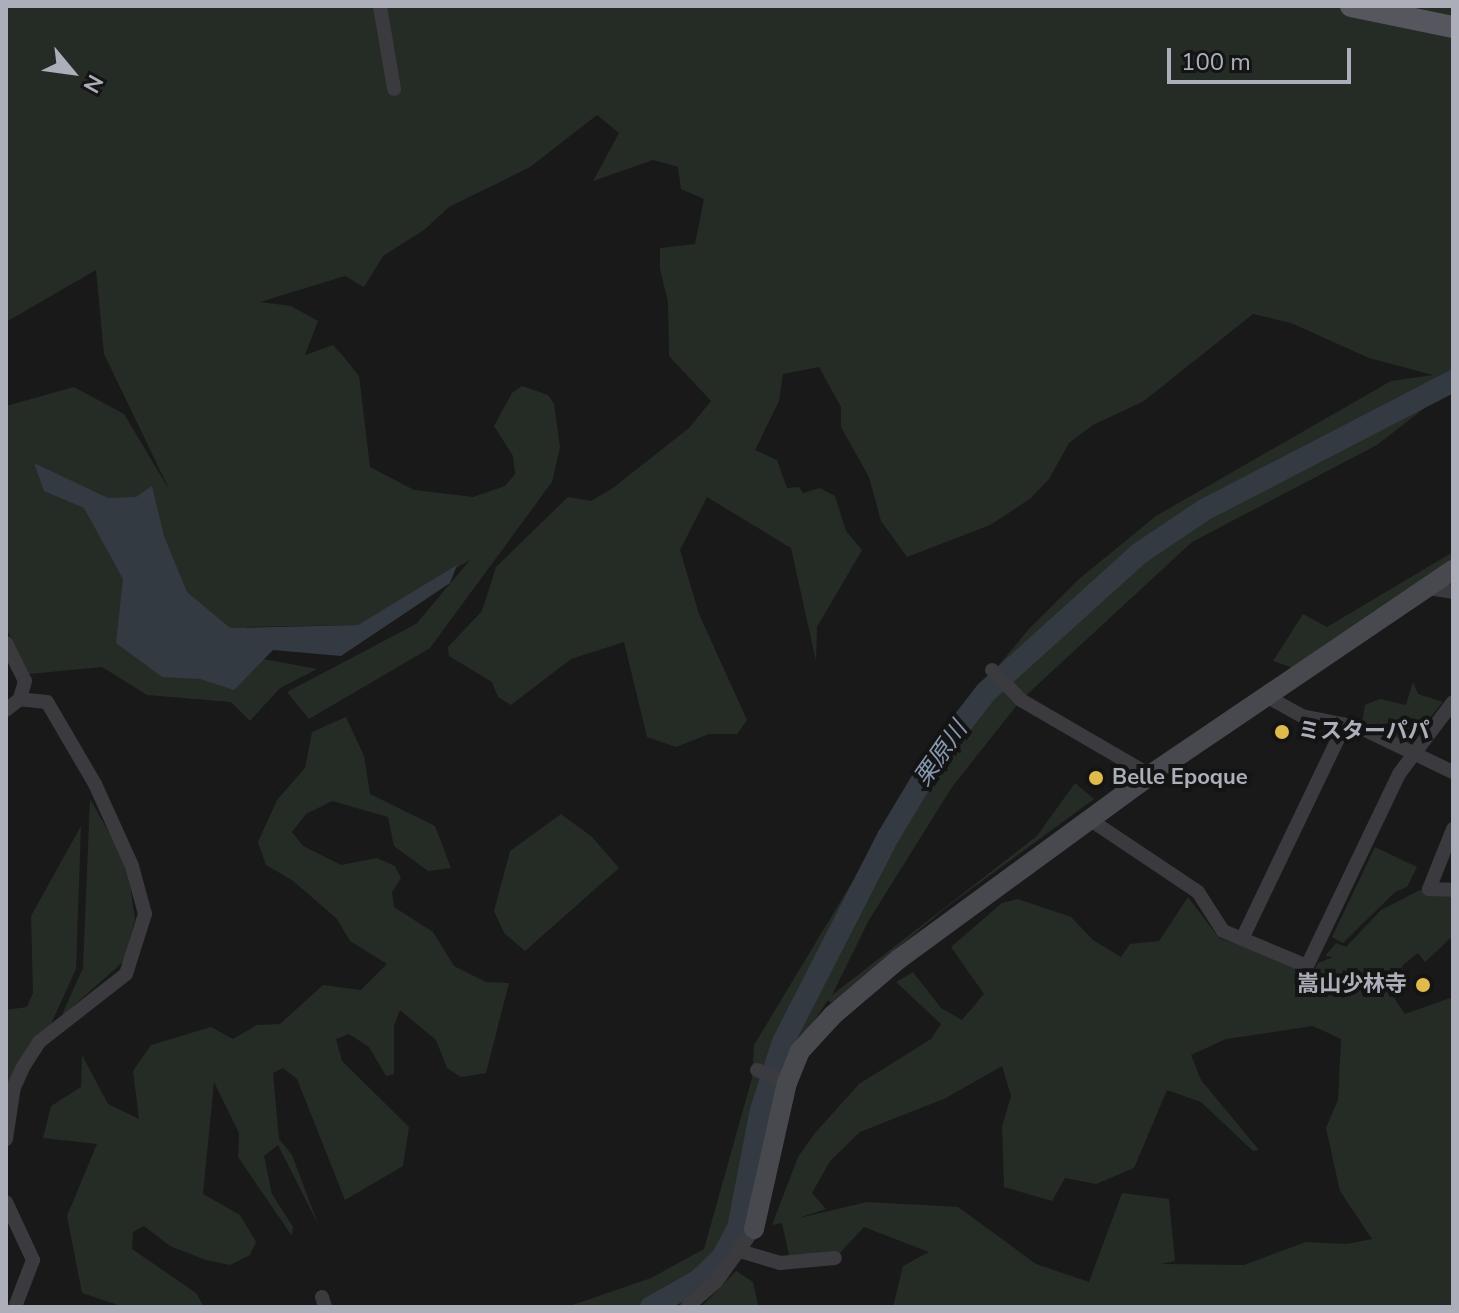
<!DOCTYPE html>
<html>
<head>
<meta charset="utf-8">
<style>
	body { margin:0 }
	#map { position:relative; width:1459px; height:1313px; overflow:hidden; background:#19191a; font-family:"Nunito Sans","Noto Sans JP",sans-serif }
	div>[style] { position:absolute }
	.green>* { inset:0; background:#252c26 }
	.water>* { inset:0; background:#333a42 }
	.river>* { height:22px; margin:-11px; padding:0 11px; transform-origin:11px; border-radius:11px; background:#333a42 }
	.street>* { height:14px; margin:-7px; padding:0 7px; transform-origin:7px; border-radius:7px; background:#3a3a3f }
	.secondary>* { height:20px; margin:-10px; padding:0 10px; transform-origin:10px; border-radius:10px; background:#48494f }
	.primary>* { height:22px; margin:-11px; padding:0 11px; transform-origin:11px; border-radius:11px; background:#56575e }
	.dots>* { width:22px; height:22px; translate:-50% -50%; box-sizing:border-box; border:4px solid #141415; border-radius:50% }
	span { translate:-50% -50%; white-space:nowrap; text-align:center; line-height:1.15; -webkit-text-stroke:8px #141415; paint-order:stroke }
	.poi-label { font-size:22px; color:#acafb9; font-weight:700 }
	.left { translate:0 -50%; text-align:left }
	.right { translate:-100% -50%; text-align:right }
	.water-label { font-size:24px; color:#8799b0; font-style:italic }
	.frame { position:absolute; inset:0; border:8px solid #acafb9; pointer-events:none }
	.north { position:absolute; left:32px; top:32px; width:80px; height:80px; -webkit-text-stroke:6px #141415; paint-order:stroke; rotate:119deg; font-size:22px; font-weight:700; line-height:32px; text-align:center; color:#acafb9 }
	.north::after { content:''; display:block; margin:auto; width:28px; height:36px; background:#acafb9; clip-path:polygon(50% 0,100% 100%,50% 72%,0 100%) }
	.scale { position:absolute; left:1167px; top:48px; width:184px; height:36px; box-sizing:border-box; border:4px solid #acafb9; border-top:0; padding-left:10px; font-size:24px; line-height:28px; white-space:nowrap; color:#acafb9; -webkit-text-stroke:6px #141415; paint-order:stroke }
</style>
</head>
<body>
<div id="map">
	<div class="green">
		<i style="clip-path:polygon(6px 6px,1453px 6px,1453px 386px,1377px 445px,1192px 542px,1021px 700px,952px 787px,869px 920px,832px 995px,1037px 836px,1075px 783px,1094px 799px,948px 906px,831px 1003px,828px 1000px,789px 1058px,755px 1202px,740px 1242px,706px 1284px,668px 1307px,567px 1307px,651px 1278px,704px 1249px,752px 1078px,754px 1045px,942px 733px,1029px 629px,1079px 579px,1156px 516px,1391px 381px,1433px 375px,1369px 358px,1291px 323px,1253px 314px,1144px 401px,1093px 425px,1069px 443px,1049px 479px,1030px 499px,990px 525px,907px 557px,881px 521px,869px 477px,841px 427px,841px 407px,819px 367px,783px 374px,779px 401px,755px 450px,777px 460px,787px 488px,799px 487px,803px 493px,820px 488px,835px 496px,846px 531px,862px 550px,817px 627px,816px 661px,791px 548px,707px 497px,680px 550px,699px 614px,747px 720px,737px 734px,709px 734px,676px 747px,647px 737px,624px 642px,571px 659px,511px 705px,498px 697px,492px 682px,449px 656px,448px 647px,482px 611px,496px 567px,568px 497px,591px 501px,613px 488px,689px 428px,711px 401px,669px 356px,668px 302px,660px 269px,660px 248px,695px 244px,704px 199px,681px 189px,678px 167px,653px 160px,593px 181px,619px 133px,597px 115px,530px 167px,449px 207px,424px 230px,383px 256px,364px 287px,345px 276px,260px 302px,291px 306px,318px 321px,305px 355px,333px 345px,343px 356px,359px 376px,370px 467px,414px 490px,473px 497px,505px 486px,515px 474px,513px 456px,494px 426px,512px 393px,522px 386px,548px 395px,554px 404px,560px 447px,552px 482px,430px 648px,309px 719px,287px 692px,416px 624px,470px 560px,358px 625px,246px 627px,264px 659px,317px 669px,280px 688px,250px 721px,231px 702px,147px 695px,102px 667px,29px 674px,6px 628px,6px 406px,74px 387px,124px 414px,170px 491px,104px 354px,96px 270px,6px 322px)"></i>
		<i style="clip-path:polygon(1453px 552px,1453px 562px,1293px 668px,1273px 661px,1303px 614px,1327px 627px)"></i>
		<i style="clip-path:polygon(1413px 682px,1418px 694px,1443px 702px,1409px 743px,1362px 723px,1365px 705px,1380px 699px,1406px 705px)"></i>
		<i style="clip-path:polygon(346px 717px,364px 756px,370px 794px,435px 826px,451px 868px,428px 871px,394px 846px,388px 817px,332px 801px,306px 814px,292px 832px,303px 846px,341px 865px,377px 858px,395px 866px,401px 878px,392px 892px,394px 907px,433px 932px,454px 966px,486px 982px,509px 983px,486px 1073px,461px 1077px,447px 1068px,436px 1040px,400px 1010px,394px 1026px,394px 1074px,386px 1076px,369px 1047px,349px 1034px,336px 1039px,342px 1061px,409px 1127px,403px 1166px,345px 1200px,297px 1079px,283px 1068px,273px 1073px,279px 1139px,292px 1155px,318px 1224px,278px 1145px,264px 1156px,272px 1194px,293px 1227px,292px 1236px,238px 1157px,239px 1133px,214px 1082px,203px 1194px,240px 1215px,256px 1242px,250px 1255px,230px 1265px,206px 1260px,170px 1246px,144px 1226px,133px 1232px,132px 1249px,196px 1293px,204px 1307px,124px 1307px,82px 1293px,67px 1216px,97px 1144px,43px 1138px,51px 1106px,81px 1087px,82px 1055px,108px 1104px,139px 1119px,133px 1071px,151px 1045px,211px 1027px,233px 1039px,257px 1025px,280px 1024px,323px 985px,361px 990px,387px 964px,350px 941px,337px 919px,292px 880px,266px 865px,258px 842px,277px 800px,305px 768px,312px 732px)"></i>
		<i style="clip-path:polygon(90px 799px,127px 864px,135px 919px,124px 961px,61px 1017px,83px 968px)"></i>
		<i style="clip-path:polygon(561px 814px,592px 837px,619px 868px,525px 951px,504px 933px,494px 911px,510px 851px)"></i>
		<i style="clip-path:polygon(81px 826px,76px 969px,6px 1123px,6px 1010px,27px 1007px,33px 993px,31px 916px)"></i>
		<i style="clip-path:polygon(1375px 847px,1417px 867px,1407px 887px,1395px 892px,1343px 943px,1332px 937px)"></i>
		<i style="clip-path:polygon(evenodd,1420px 890px,1453px 890px,1453px 936px,1425px 962px,1418px 953px,1404px 964px,1398px 973px,1402px 981px,1388px 989px,1405px 1014px,1453px 997px,1453px 1307px,893px 1307px,903px 1266px,929px 1252px,864px 1227px,840px 1253px,789px 1255px,782px 1223px,772px 1225px,798px 1157px,815px 1133px,859px 1084px,931px 1039px,941px 1024px,896px 982px,913px 972px,941px 1008px,962px 1020px,984px 994px,951px 947px,1002px 903px,1018px 899px,1071px 917px,1093px 940px,1121px 957px,1130px 944px,1159px 941px,1188px 897px,1219px 938px,1313px 972px,1318px 963px,1333px 957px,1325px 956px,1336px 943px,1346px 947px,1381px 910px,1420px 890px,1313px 1026px,1341px 1039px,1338px 1100px,1326px 1128px,1340px 1191px,1372px 1239px,1347px 1244px,1306px 1242px,1244px 1265px,1161px 1264px,1175px 1261px,1169px 1199px,1122px 1193px,1089px 1282px,1036px 1264px,958px 1207px,867px 1202px,795px 1219px,826px 1209px,812px 1193px,830px 1161px,860px 1132px,946px 1098px,1002px 1066px,1011px 1096px,1002px 1127px,1004px 1187px,1052px 1201px,1065px 1178px,1096px 1184px,1134px 1168px,1167px 1090px,1201px 1102px,1253px 1151px,1259px 1150px,1201px 1080px,1191px 1055px,1226px 1039px,1313px 1026px)"></i>
		<i style="clip-path:polygon(736px 1271px,753px 1282px,758px 1305px,701px 1307px)"></i>
	</div>
	<div class="water">
		<i style="clip-path:polygon(34px 463px,108px 498px,136px 497px,152px 486px,164px 536px,187px 592px,230px 628px,358px 625px,457px 565px,450px 583px,341px 656px,273px 650px,234px 690px,200px 679px,162px 677px,116px 643px,123px 579px,84px 508px,44px 491px)"></i>
	</div>
	<div class="river">
		<i style="left:651px;top:1307px;width:55px;rotate:-29.4deg"></i>
		<i style="left:699px;top:1280px;width:32px;rotate:-44deg"></i>
		<i style="left:722px;top:1258px;width:34px;rotate:-62deg"></i>
		<i style="left:738px;top:1228px;width:120px;rotate:-79deg"></i>
		<i style="left:761px;top:1110px;width:71px;rotate:-72.1deg"></i>
		<i style="left:783px;top:1042px;width:230px;rotate:-62.9deg"></i>
		<i style="left:888px;top:837px;width:96px;rotate:-59.1deg"></i>
		<i style="left:937px;top:755px;width:80px;rotate:-52.1deg"></i>
		<i style="left:986px;top:692px;width:207px;rotate:-42.1deg"></i>
		<i style="left:1140px;top:553px;width:77px;rotate:-33.9deg"></i>
		<i style="left:1204px;top:510px;width:280px;rotate:-27.4deg"></i>
	</div>
	<div class="street">
		<i style="left:380px;top:6px;width:84px;rotate:80.4deg"></i>
		<i style="left:1428px;top:588px;width:25px;rotate:9deg"></i>
		<i style="left:6px;top:643px;width:42px;rotate:63.4deg"></i>
		<i style="left:25px;top:681px;width:19px;rotate:106deg"></i>
		<i style="left:20px;top:699px;width:18px;rotate:142deg"></i>
		<i style="left:992px;top:670px;width:42px;rotate:46deg"></i>
		<i style="left:1021px;top:700px;width:149px;rotate:30.2deg"></i>
		<i style="left:1266px;top:696px;width:41px;rotate:29.1deg"></i>
		<i style="left:1302px;top:716px;width:60px;rotate:11.5deg"></i>
		<i style="left:1361px;top:728px;width:102px;rotate:25.6deg"></i>
		<i style="left:1089px;top:819px;width:131px;rotate:33.8deg"></i>
		<i style="left:1198px;top:892px;width:46px;rotate:57.3deg"></i>
		<i style="left:1223px;top:931px;width:91px;rotate:22.6deg"></i>
		<i style="left:1307px;top:966px;width:213px;rotate:-64.4deg"></i>
		<i style="left:1399px;top:774px;width:90px;rotate:-53.1deg"></i>
		<i style="left:1453px;top:829px;width:65px;rotate:111.8deg"></i>
		<i style="left:1429px;top:889px;width:24px;rotate:2deg"></i>
		<i style="left:1242px;top:939px;width:236px;rotate:-64.4deg"></i>
		<i style="left:757px;top:1070px;width:33px;rotate:23deg"></i>
		<i style="left:6px;top:1139px;width:54px;rotate:-81.4deg"></i>
		<i style="left:14px;top:1086px;width:21px;rotate:-65deg"></i>
		<i style="left:23px;top:1067px;width:30px;rotate:-57deg"></i>
		<i style="left:39px;top:1042px;width:110px;rotate:-38deg"></i>
		<i style="left:126px;top:974px;width:63px;rotate:-72.4deg"></i>
		<i style="left:145px;top:914px;width:50px;rotate:-105.2deg"></i>
		<i style="left:132px;top:866px;width:90px;rotate:-114.3deg"></i>
		<i style="left:95px;top:784px;width:95px;rotate:-120.3deg"></i>
		<i style="left:47px;top:702px;width:27px;rotate:-174deg"></i>
		<i style="left:6px;top:1202px;width:64px;rotate:65deg"></i>
		<i style="left:33px;top:1260px;width:50px;rotate:111deg"></i>
		<i style="left:740px;top:1251px;width:42px;rotate:16.7deg"></i>
		<i style="left:780px;top:1263px;width:55px;rotate:-5.2deg"></i>
		<i style="left:322px;top:1297px;width:10px;rotate:73deg"></i>
		<i style="left:687px;top:1307px;width:38px;rotate:-41deg"></i>
		<i style="left:716px;top:1282px;width:65px;rotate:-54.4deg"></i>
	</div>
	<div class="secondary">
		<i style="left:754px;top:1229px;width:150px;rotate:-77.3deg"></i>
		<i style="left:787px;top:1083px;width:35px;rotate:-68deg"></i>
		<i style="left:800px;top:1051px;width:49px;rotate:-47.5deg"></i>
		<i style="left:833px;top:1015px;width:87px;rotate:-40.3deg"></i>
		<i style="left:899px;top:959px;width:311px;rotate:-36.2deg"></i>
		<i style="left:1150px;top:775px;width:366px;rotate:-34.1deg"></i>
	</div>
	<div class="primary">
		<i style="left:1351px;top:6px;width:104px;rotate:11.6deg"></i>
	</div>
	<div class="dots">
		<i style="left:1282px;top:732px;background:#e0bb4b"></i>
		<i style="left:1096px;top:778px;background:#e0bb4b"></i>
		<i style="left:1423px;top:985px;background:#e0bb4b"></i>
	</div>
	<div class="poi-label">
		<span class="left" style="left:1298px;top:732px">ミスターパパ</span>
		<span class="left" style="left:1112px;top:778px">Belle Epoque</span>
		<span class="right" style="left:1407px;top:985px">嵩山少林寺</span>
	</div>
	<div class="water-label">
		<span style="left:941px;top:754px;rotate:-55deg">栗原川</span>
	</div>
	<div class="frame"></div>
	<div class="north">N</div>
	<div class="scale">100 m</div>
</div>
</body>
</html>
